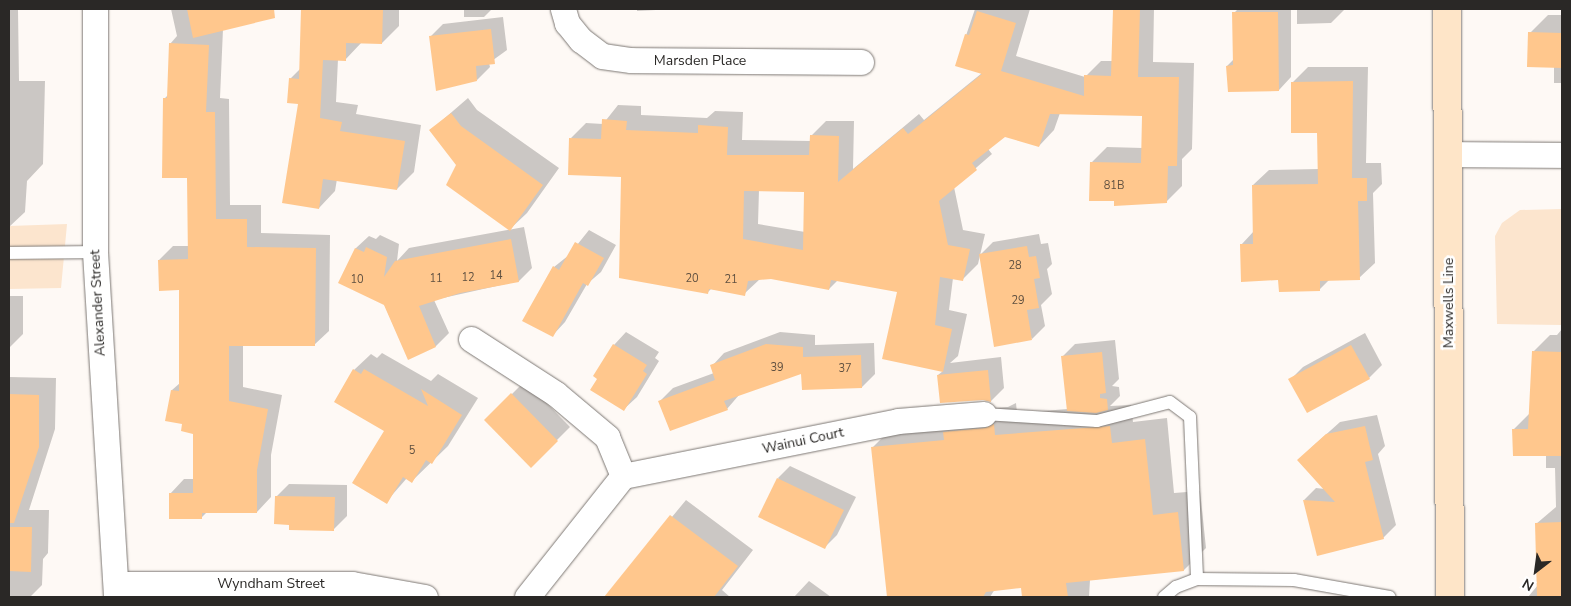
<!DOCTYPE html>
<html>
<head>
<meta charset="utf-8">
<style>
	body { margin:0 }
	#map { position:relative; width:1571px; height:606px; overflow:hidden; background:#fef9f5; font-family:"Nunito Sans",sans-serif }
	div>[style] { position:absolute }
	.green>* { inset:0; background:#fce5ce }
	.shadow>* { inset:0; background:#0003 }
	.building>* { inset:0; background:#ffc78d }
	.roads { filter:drop-shadow(0 0 1px #7d7874) drop-shadow(0 0 1px #7d7874) }
	.lane>* { height:12px; margin:-6px; padding:0 6px; transform-origin:6px; border-radius:6px; background:#fff }
	.street>* { height:25px; margin:-12.5px; padding:0 12.5px; transform-origin:12.5px; border-radius:12.5px; background:#fff }
	.secondary>* { height:28px; margin:-14px; padding:0 14px; transform-origin:14px; border-radius:14px; background:#fee5c8 }
	span { translate:-50% -50%; white-space:nowrap; text-align:center; line-height:1.15; -webkit-text-stroke:5px #fff; paint-order:stroke }
	.number-label { font-size:11px; color:#5f5040 }
	.number-label span { -webkit-text-stroke-width:0 }
	.street-label { font-size:14px; color:#2a2826 }
	.frame { position:absolute; inset:0; border:10px solid #2a2826; pointer-events:none }
	.north { position:absolute; left:1511px; top:546px; width:50px; height:50px; -webkit-text-stroke:4px #fff; paint-order:stroke; rotate:210deg; font-size:14px; font-weight:700; line-height:20px; text-align:center; color:#2a2826 }
	.north::after { content:''; display:block; margin:auto; width:18px; height:22px; background:#2a2826; clip-path:polygon(50% 0,100% 100%,50% 72%,0 100%) }
</style>
</head>
<body>
<div id="map">
	<div class="green">
		<i style="clip-path:polygon(1562px 209px,1562px 325px,1497px 324px,1495px 236px,1502px 223px,1520px 210px)"></i>
		<i style="clip-path:polygon(67px 224px,61px 288px,9px 289px,9px 226px)"></i>
	</div>
	<div class="shadow">
		<i style="clip-path:polygon(9px 9px,18px 9px,19px 81px,45px 81px,43px 164px,27px 181px,25px 212px,9px 227px)"></i>
		<i style="clip-path:polygon(171px 9px,255px 9px,223px 29px,220px 98px,229px 99px,230px 205px,261px 205px,261px 233px,330px 235px,329px 331px,314px 345px,243px 345px,243px 387px,282px 395px,271px 455px,271px 497px,257px 512px,207px 512px,201px 518px,170px 494px,184px 479px,194px 479px,194px 433px,183px 423px,172px 390px,180px 383px,181px 289px,159px 260px,173px 246px,189px 246px,188px 176px,165px 98px,168px 95px,170px 44px,177px 36px)"></i>
		<i style="clip-path:polygon(302px 9px,399px 9px,399px 26px,382px 43px,362px 42px,345px 60px,338px 59px,336px 102px,358px 105px,356px 114px,421px 125px,414px 172px,397px 189px,337px 179px,335px 191px,319px 208px,299px 103px,290px 79px,300px 69px)"></i>
		<i style="clip-path:polygon(464px 9px,492px 9px,484px 17px,464px 17px)"></i>
		<i style="clip-path:polygon(637px 9px,675px 9px,637px 11px)"></i>
		<i style="clip-path:polygon(evenodd,975px 9px,1030px 9px,1016px 56px,1085px 77px,1101px 61px,1113px 61px,1114px 13px,1119px 9px,1154px 9px,1153px 62px,1194px 63px,1192px 149px,1182px 159px,1182px 186px,1166px 202px,1115px 200px,1092px 162px,1107px 147px,1143px 148px,1144px 115px,1060px 113px,1054px 130px,1039px 146px,1005px 135px,988px 149px,992px 154px,954px 187px,963px 230px,985px 234px,978px 264px,962px 280px,953px 278px,949px 310px,967px 314px,958px 356px,950px 363px,1001px 357px,1004px 388px,991px 401px,938px 375px,943px 371px,898px 291px,838px 280px,829px 289px,771px 278px,760px 279px,744px 294px,711px 289px,708px 292px,622px 176px,571px 138px,586px 123px,603px 124px,618px 105px,641px 106px,641px 115px,707px 118px,715px 111px,743px 112px,742px 140px,811px 141px,811px 136px,826px 121px,854px 121px,853px 169px,919px 114px,924px 120px,982px 73px,956px 65px,975px 9px,759px 190px,806px 191px,805px 232px,758px 224px,759px 190px)"></i>
		<i style="clip-path:polygon(1238px 9px,1291px 9px,1291px 77px,1279px 90px,1227px 66px,1234px 59px,1234px 13px)"></i>
		<i style="clip-path:polygon(1297px 9px,1344px 9px,1344px 10px,1331px 23px,1297px 24px)"></i>
		<i style="clip-path:polygon(1548px 15px,1562px 15px,1562px 83px,1554px 83px,1554px 67px,1530px 33px)"></i>
		<i style="clip-path:polygon(503px 17px,507px 50px,489px 63px,490px 67px,477px 80px,430px 37px,443px 24px)"></i>
		<i style="clip-path:polygon(1308px 67px,1368px 67px,1366px 163px,1381px 163px,1382px 184px,1373px 193px,1375px 263px,1359px 278px,1330px 279px,1319px 290px,1280px 279px,1241px 245px,1254px 231px,1253px 185px,1269px 170px,1319px 169px,1318px 132px,1293px 82px)"></i>
		<i style="clip-path:polygon(468px 98px,477px 110px,559px 168px,527px 213px,510px 229px,431px 130px)"></i>
		<i style="clip-path:polygon(524px 227px,532px 268px,519px 281px,434px 300px,449px 333px,436px 346px,408px 358px,384px 304px,340px 282px,356px 248px,369px 236px,376px 239px,380px 235px,399px 244px,397px 261px,409px 248px)"></i>
		<i style="clip-path:polygon(589px 230px,616px 245px,601px 272px,587px 284px,565px 322px,553px 335px,554px 267px,569px 255px)"></i>
		<i style="clip-path:polygon(1039px 234px,1041px 244px,1048px 243px,1052px 264px,1047px 269px,1052px 294px,1041px 305px,1045px 326px,1032px 339px,980px 255px,993px 242px)"></i>
		<i style="clip-path:polygon(9px 296px,23px 296px,23px 334px,10px 347px)"></i>
		<i style="clip-path:polygon(1562px 329px,1562px 597px,1528px 597px,1538px 585px,1536px 524px,1556px 507px,1555px 468px,1546px 468px,1546px 455px,1514px 429px,1530px 413px,1533px 352px,1550px 335px,1557px 335px)"></i>
		<i style="clip-path:polygon(626px 332px,659px 352px,655px 358px,659px 361px,637px 397px,624px 409px,598px 378px,614px 345px)"></i>
		<i style="clip-path:polygon(780px 332px,815px 335px,815px 345px,874px 343px,875px 374px,862px 387px,803px 372px,739px 395px,727px 409px,660px 401px,673px 388px,714px 373px,712px 366px,724px 353px)"></i>
		<i style="clip-path:polygon(1365px 333px,1382px 365px,1369px 378px,1290px 380px,1303px 367px)"></i>
		<i style="clip-path:polygon(1115px 340px,1119px 379px,1112px 386px,1119px 387px,1120px 396px,1110px 406px,1131px 405px,1133px 422px,1167px 418px,1174px 493px,1200px 491px,1206px 548px,1184px 570px,1090px 580px,1089px 597px,1024px 597px,1022px 586px,995px 589px,990px 597px,927px 597px,929px 594px,888px 597px,872px 448px,894px 426px,967px 410px,1008px 407px,1016px 403px,1017px 413px,1068px 409px,1062px 357px,1075px 344px)"></i>
		<i style="clip-path:polygon(382px 353px,431px 381px,438px 374px,478px 398px,448px 446px,412px 481px,407px 478px,386px 502px,386px 431px,354px 370px,371px 354px,377px 358px)"></i>
		<i style="clip-path:polygon(9px 377px,56px 378px,55px 429px,29px 510px,49px 510px,48px 553px,43px 559px,42px 585px,30px 597px,9px 597px)"></i>
		<i style="clip-path:polygon(525px 381px,570px 427px,531px 466px,486px 420px)"></i>
		<i style="clip-path:polygon(1377px 415px,1385px 446px,1378px 454px,1396px 525px,1383px 538px,1304px 500px,1316px 488px,1325px 489px,1311px 448px,1340px 422px)"></i>
		<i style="clip-path:polygon(790px 466px,856px 497px,837px 535px,825px 547px,778px 478px)"></i>
		<i style="clip-path:polygon(289px 484px,347px 485px,347px 516px,334px 529px,290px 524px,276px 497px)"></i>
		<i style="clip-path:polygon(686px 500px,753px 550px,722px 590px,730px 597px,606px 597px)"></i>
		<i style="clip-path:polygon(809px 581px,831px 597px,794px 597px)"></i>
	</div>
	<div class="building">
		<i style="clip-path:polygon(187px 9px,274px 9px,275px 18px,193px 38px)"></i>
		<i style="clip-path:polygon(301px 9px,383px 9px,382px 44px,346px 43px,346px 61px,323px 60px,320px 118px,342px 122px,340px 131px,405px 141px,397px 190px,323px 179px,319px 209px,282px 203px,298px 104px,287px 103px,289px 78px,299px 79px)"></i>
		<i style="clip-path:polygon(evenodd,1113px 9px,1140px 9px,1138px 77px,1179px 77px,1177px 166px,1168px 166px,1167px 203px,1114px 206px,1114px 201px,1089px 201px,1090px 162px,1141px 163px,1142px 116px,1050px 114px,1039px 147px,1005px 137px,972px 163px,977px 170px,939px 201px,948px 245px,970px 249px,963px 281px,940px 277px,935px 325px,952px 329px,943px 372px,882px 359px,897px 292px,831px 280px,829px 290px,771px 279px,748px 281px,745px 296px,709px 289px,708px 294px,619px 278px,621px 177px,568px 175px,569px 138px,601px 139px,602px 119px,627px 121px,626px 130px,698px 133px,698px 125px,728px 127px,727px 155px,809px 155px,810px 135px,839px 136px,838px 182px,903px 128px,908px 134px,982px 74px,955px 66px,965px 34px,969px 35px,977px 11px,1016px 23px,1001px 71px,1084px 96px,1084px 75px,1111px 76px,1113px 9px,744px 191px,804px 192px,803px 250px,743px 239px,744px 191px)"></i>
		<i style="clip-path:polygon(1232px 12px,1278px 12px,1279px 91px,1228px 92px,1226px 66px,1233px 65px)"></i>
		<i style="clip-path:polygon(491px 29px,495px 64px,476px 66px,477px 81px,436px 91px,429px 36px)"></i>
		<i style="clip-path:polygon(1528px 32px,1562px 33px,1562px 68px,1527px 67px)"></i>
		<i style="clip-path:polygon(169px 43px,209px 45px,206px 112px,215px 112px,216px 219px,247px 219px,247px 247px,316px 248px,315px 346px,229px 346px,229px 401px,268px 409px,257px 470px,257px 513px,202px 513px,202px 519px,169px 519px,169px 493px,193px 493px,193px 434px,181px 431px,182px 424px,165px 421px,171px 390px,179px 391px,179px 290px,159px 291px,158px 260px,188px 259px,187px 178px,162px 178px,163px 98px,167px 98px)"></i>
		<i style="clip-path:polygon(1353px 81px,1352px 178px,1367px 178px,1367px 201px,1358px 201px,1360px 280px,1320px 281px,1320px 291px,1279px 292px,1278px 280px,1241px 282px,1240px 244px,1253px 244px,1252px 185px,1318px 184px,1317px 133px,1291px 133px,1291px 82px)"></i>
		<i style="clip-path:polygon(451px 113px,461px 126px,543px 185px,510px 231px,446px 185px,456px 165px,429px 130px)"></i>
		<i style="clip-path:polygon(511px 239px,519px 282px,460px 293px,419px 306px,436px 347px,408px 360px,384px 305px,338px 283px,355px 248px,364px 252px,366px 247px,387px 257px,384px 277px,395px 261px)"></i>
		<i style="clip-path:polygon(575px 242px,604px 258px,588px 286px,583px 283px,553px 337px,522px 321px,553px 266px,559px 270px)"></i>
		<i style="clip-path:polygon(1027px 246px,1029px 257px,1036px 256px,1040px 278px,1034px 279px,1039px 308px,1027px 310px,1032px 340px,994px 347px,979px 254px)"></i>
		<i style="clip-path:polygon(613px 344px,647px 365px,643px 371px,647px 374px,624px 411px,590px 390px,597px 379px,593px 376px)"></i>
		<i style="clip-path:polygon(766px 344px,803px 347px,803px 357px,861px 355px,862px 388px,802px 390px,801px 374px,724px 401px,728px 410px,670px 431px,658px 401px,715px 380px,710px 365px)"></i>
		<i style="clip-path:polygon(1351px 345px,1370px 379px,1307px 413px,1288px 379px)"></i>
		<i style="clip-path:polygon(1532px 351px,1562px 352px,1562px 456px,1513px 456px,1512px 429px,1528px 429px)"></i>
		<i style="clip-path:polygon(1102px 352px,1106px 393px,1100px 394px,1100px 398px,1107px 399px,1108px 410px,1096px 413px,1067px 411px,1061px 356px)"></i>
		<i style="clip-path:polygon(353px 369px,361px 374px,364px 369px,428px 406px,421px 389px,462px 415px,432px 464px,426px 460px,412px 483px,403px 477px,387px 504px,352px 483px,384px 431px,334px 402px)"></i>
		<i style="clip-path:polygon(988px 370px,991px 402px,983px 400px,940px 403px,937px 375px)"></i>
		<i style="clip-path:polygon(511px 393px,558px 441px,531px 468px,484px 420px)"></i>
		<i style="clip-path:polygon(9px 394px,39px 395px,39px 447px,14px 523px,9px 523px)"></i>
		<i style="clip-path:polygon(994px 424px,995px 435px,1110px 426px,1112px 443px,1145px 439px,1153px 515px,1178px 512px,1184px 571px,1066px 583px,1068px 597px,1022px 597px,1021px 588px,986px 592px,983px 597px,887px 597px,871px 447px,944px 440px,943px 432px,985px 428px)"></i>
		<i style="clip-path:polygon(1365px 426px,1373px 460px,1365px 462px,1384px 539px,1317px 556px,1303px 500px,1335px 502px,1297px 460px,1326px 434px)"></i>
		<i style="clip-path:polygon(777px 478px,844px 510px,825px 549px,758px 517px)"></i>
		<i style="clip-path:polygon(275px 496px,335px 497px,334px 531px,289px 530px,289px 525px,274px 524px)"></i>
		<i style="clip-path:polygon(670px 515px,738px 566px,714px 597px,604px 597px)"></i>
		<i style="clip-path:polygon(1562px 522px,1562px 597px,1537px 597px,1535px 523px)"></i>
		<i style="clip-path:polygon(9px 527px,32px 527px,31px 572px,9px 571px)"></i>
	</div>
	<div class="roads">
		<div class="lane">
			<i style="left:9px;top:253px;width:86px;rotate:-0.7deg"></i>
			<i style="left:984px;top:414px;width:113px;rotate:3.5deg"></i>
			<i style="left:1097px;top:421px;width:75px;rotate:-14.6deg"></i>
			<i style="left:1170px;top:402px;width:25px;rotate:37deg"></i>
			<i style="left:1190px;top:417px;width:162px;rotate:87.5deg"></i>
			<i style="left:1164px;top:597px;width:16px;rotate:-40deg"></i>
			<i style="left:1176px;top:587px;width:22px;rotate:-21deg"></i>
			<i style="left:1197px;top:579px;width:97px;rotate:0.6deg"></i>
			<i style="left:1294px;top:580px;width:97px;rotate:10.1deg"></i>
		</div>
		<div class="street">
			<i style="left:95px;top:9px;width:243px;rotate:90deg"></i>
			<i style="left:95px;top:252px;width:346px;rotate:86.5deg"></i>
			<i style="left:563px;top:9px;width:15px;rotate:74deg"></i>
			<i style="left:567px;top:23px;width:22px;rotate:51deg"></i>
			<i style="left:581px;top:40px;width:26px;rotate:37deg"></i>
			<i style="left:602px;top:56px;width:29px;rotate:8deg"></i>
			<i style="left:631px;top:60px;width:230px;rotate:0.5deg"></i>
			<i style="left:1448px;top:154px;width:114px;rotate:0.5deg"></i>
			<i style="left:471px;top:339px;width:101px;rotate:32.9deg"></i>
			<i style="left:556px;top:394px;width:67px;rotate:40.1deg"></i>
			<i style="left:607px;top:437px;width:42px;rotate:67.7deg"></i>
			<i style="left:116px;top:584px;width:236px"></i>
			<i style="left:352px;top:584px;width:74px;rotate:10.1deg"></i>
			<i style="left:527px;top:597px;width:154px;rotate:-51.6deg"></i>
			<i style="left:623px;top:476px;width:280px;rotate:-11.3deg"></i>
			<i style="left:898px;top:421px;width:86px;rotate:-4.7deg"></i>
		</div>
		<div class="secondary">
			<i style="left:1447px;top:9px;width:588px;rotate:89.71deg"></i>
		</div>
	</div>
	<div class="number-label">
		<span style="left:1114px;top:186px">81B</span>
		<span style="left:1015px;top:266px">28</span>
		<span style="left:496px;top:276px">14</span>
		<span style="left:468px;top:278px">12</span>
		<span style="left:436px;top:279px">11</span>
		<span style="left:692px;top:279px">20</span>
		<span style="left:357px;top:280px">10</span>
		<span style="left:731px;top:280px">21</span>
		<span style="left:1018px;top:301px">29</span>
		<span style="left:777px;top:368px">39</span>
		<span style="left:845px;top:369px">37</span>
		<span style="left:412px;top:451px">5</span>
	</div>
	<div class="street-label">
		<span style="left:700px;top:61px">Marsden Place</span>
		<span style="left:98px;top:303px;rotate:-93deg">Alexander Street</span>
		<span style="left:1449px;top:303px;rotate:-90deg">Maxwells Line</span>
		<span style="left:803px;top:441px;rotate:-12deg">Wainui Court</span>
		<span style="left:271px;top:584px">Wyndham Street</span>
	</div>
	<div class="frame"></div>
	<div class="north">N</div>
</div>
</body>
</html>
